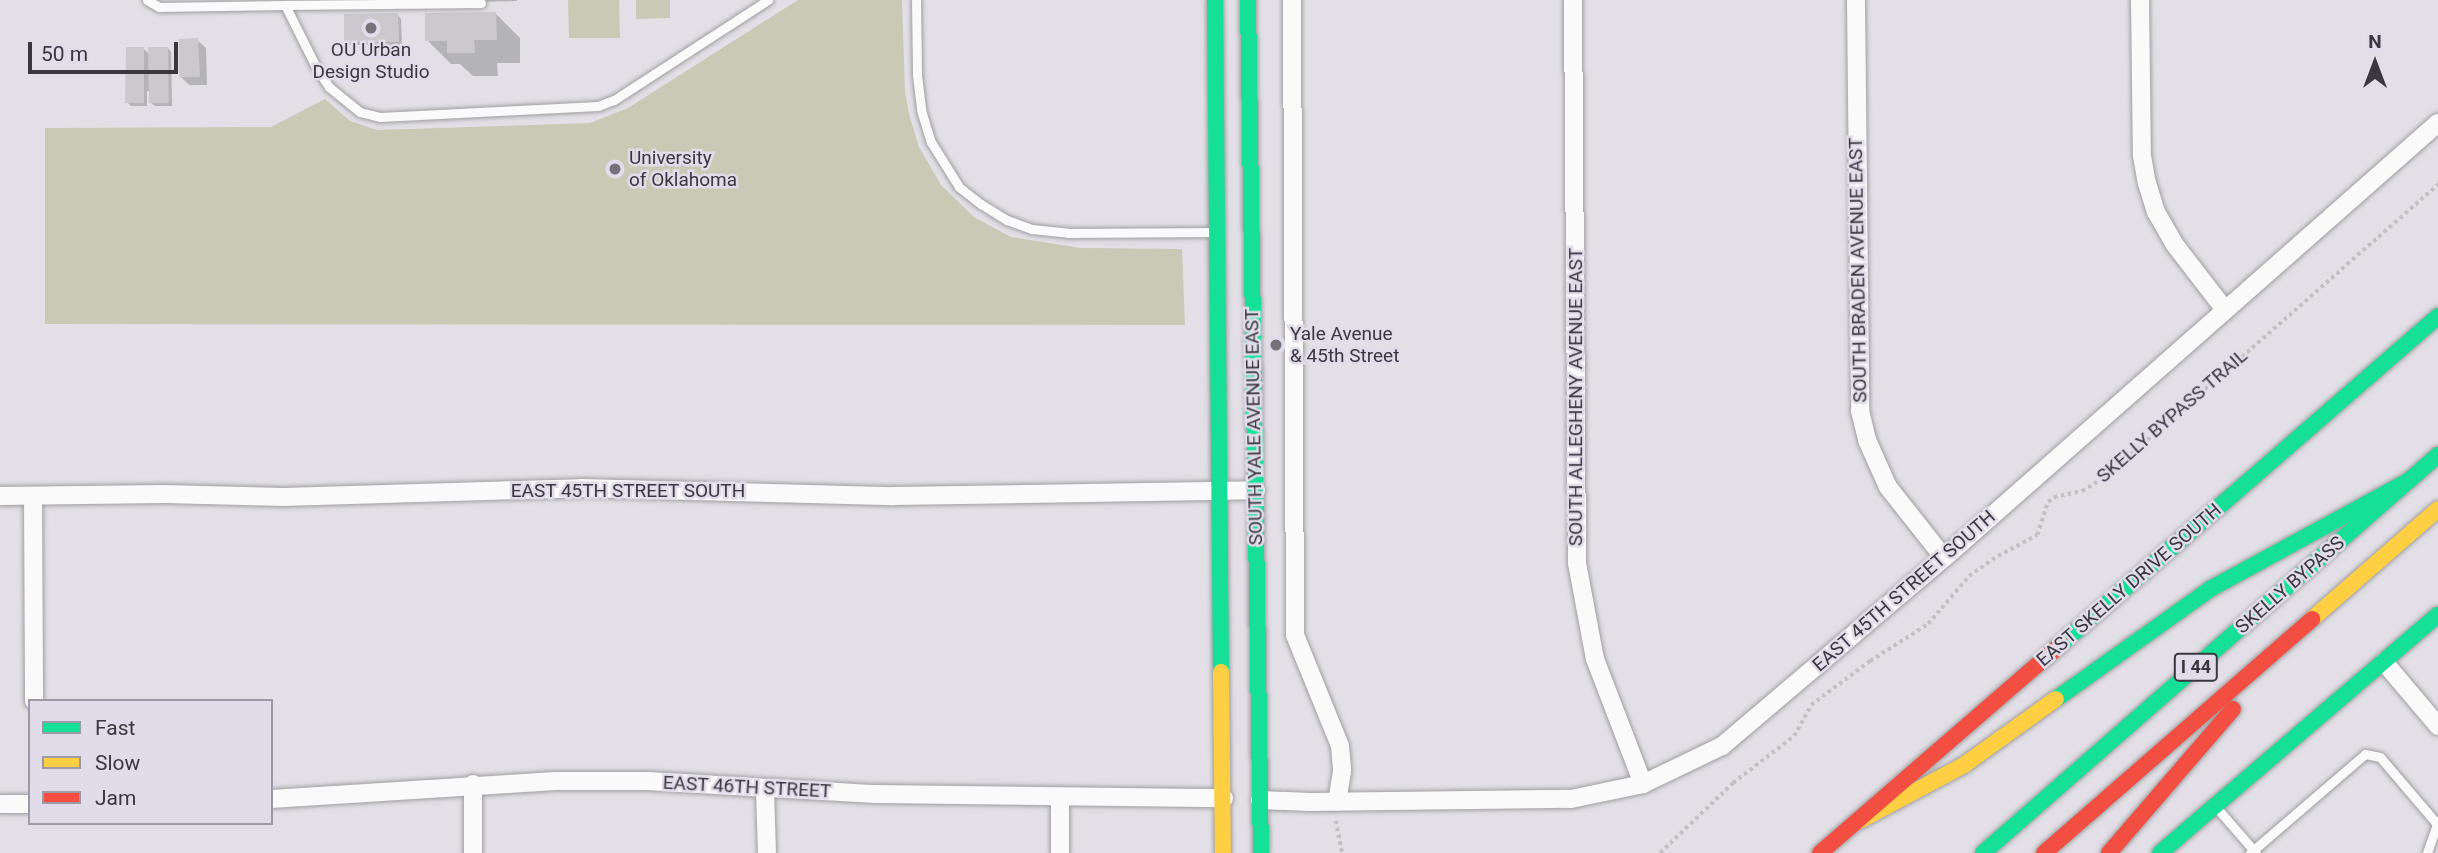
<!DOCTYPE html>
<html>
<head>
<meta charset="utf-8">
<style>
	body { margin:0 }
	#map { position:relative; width:2438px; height:853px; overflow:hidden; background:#e2e0e6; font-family:Roboto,sans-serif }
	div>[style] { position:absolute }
	.green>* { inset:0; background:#c9c9b6 }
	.shadow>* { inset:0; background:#0003 }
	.building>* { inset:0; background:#cbc9ce }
	.path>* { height:3.5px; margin-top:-1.75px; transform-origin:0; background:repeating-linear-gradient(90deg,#c2c0c3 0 3.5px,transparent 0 7px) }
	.roads { filter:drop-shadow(0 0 2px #9f9ea2) drop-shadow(0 0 2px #9f9ea2) }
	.lane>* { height:9px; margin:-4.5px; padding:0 4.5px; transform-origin:4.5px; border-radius:4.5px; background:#fbfafb }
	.street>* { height:18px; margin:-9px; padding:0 9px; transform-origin:9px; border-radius:9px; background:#fbfafb }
	.fast>* { height:16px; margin:-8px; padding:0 8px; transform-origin:8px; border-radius:8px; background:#16e098 }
	.slow>* { height:16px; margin:-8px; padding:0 8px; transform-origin:8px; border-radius:8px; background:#ffcf43 }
	.jam>* { height:16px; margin:-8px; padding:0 8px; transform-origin:8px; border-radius:8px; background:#f24e42 }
	.dots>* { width:19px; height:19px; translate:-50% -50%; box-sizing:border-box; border:4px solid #e1dcea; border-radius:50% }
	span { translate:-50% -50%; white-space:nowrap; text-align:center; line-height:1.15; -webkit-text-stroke:5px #e1dcea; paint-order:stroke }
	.shield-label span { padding:2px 5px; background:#e1dcea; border:2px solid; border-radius:5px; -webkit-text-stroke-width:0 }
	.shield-label { font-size:18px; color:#3a383e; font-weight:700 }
	.poi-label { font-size:19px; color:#3a383e }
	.left { translate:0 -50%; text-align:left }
	.street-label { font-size:19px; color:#3a383e }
	.legend { position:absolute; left:28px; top:699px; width:245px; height:126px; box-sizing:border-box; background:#e1dcea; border:2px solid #9e9aa5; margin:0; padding:9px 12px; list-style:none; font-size:21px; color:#3a383e }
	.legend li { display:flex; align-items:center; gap:14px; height:35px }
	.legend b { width:35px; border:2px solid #9e9aa5 }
	.north { position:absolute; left:2340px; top:28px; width:70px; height:70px; -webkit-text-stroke:5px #e1dcea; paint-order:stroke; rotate:0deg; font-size:19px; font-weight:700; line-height:28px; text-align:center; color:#3a383e }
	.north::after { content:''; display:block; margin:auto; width:24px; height:32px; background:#3a383e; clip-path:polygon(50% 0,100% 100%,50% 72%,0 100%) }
	.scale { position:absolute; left:28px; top:42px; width:150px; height:32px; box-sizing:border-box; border:4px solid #3a383e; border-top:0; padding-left:9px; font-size:21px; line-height:24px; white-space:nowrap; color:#3a383e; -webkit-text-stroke:5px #e1dcea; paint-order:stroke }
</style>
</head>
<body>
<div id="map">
	<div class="green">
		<i style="clip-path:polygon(568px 0,619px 0,620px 38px,569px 38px)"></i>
		<i style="clip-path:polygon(636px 0,670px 0,670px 18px,636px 19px)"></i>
		<i style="clip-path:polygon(798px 0,902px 0,905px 92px,909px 114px,919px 147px,941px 185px,974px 217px,1011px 237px,1081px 248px,1182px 249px,1185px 325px,45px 324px,45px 128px,271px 127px,325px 99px,350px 121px,377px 130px,590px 123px,628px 108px)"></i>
	</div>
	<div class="shadow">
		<i style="clip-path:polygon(424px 0,517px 0,517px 1px,427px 3px)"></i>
		<i style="clip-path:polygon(496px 14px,520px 38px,520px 63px,497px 63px,498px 76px,473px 76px,460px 64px,451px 64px,427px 40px)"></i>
		<i style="clip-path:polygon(398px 15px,401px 19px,402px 45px,350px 45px,346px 41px)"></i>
		<i style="clip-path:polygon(197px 40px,206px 48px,207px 85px,189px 85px,181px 77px)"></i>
		<i style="clip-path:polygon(168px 48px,171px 52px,172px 106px,155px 106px,151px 103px,151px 91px,147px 91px,147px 106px,131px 106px,127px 102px,144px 49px,150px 55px)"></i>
	</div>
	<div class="building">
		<i style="clip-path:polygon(496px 12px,497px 40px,474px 40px,475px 53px,447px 53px,447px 41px,425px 41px,425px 13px)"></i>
		<i style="clip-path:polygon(398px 13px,399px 42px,344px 42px,344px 14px)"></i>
		<i style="clip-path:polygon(198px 38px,200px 77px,179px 77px,179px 39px)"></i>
		<i style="clip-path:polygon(126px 47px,144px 47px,144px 103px,125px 103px)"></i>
		<i style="clip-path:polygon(148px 47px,168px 47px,169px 103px,149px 103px)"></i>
	</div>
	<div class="path">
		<i style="left:1336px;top:821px;width:33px;rotate:79deg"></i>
		<i style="left:1660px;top:853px;width:101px;rotate:-43.8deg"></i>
		<i style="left:1733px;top:783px;width:77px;rotate:-37.6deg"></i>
		<i style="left:1794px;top:736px;width:35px;rotate:-61deg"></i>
		<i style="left:1811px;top:705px;width:74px;rotate:-36.7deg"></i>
		<i style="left:1870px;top:661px;width:69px;rotate:-32.5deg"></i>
		<i style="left:1928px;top:624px;width:63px;rotate:-49.5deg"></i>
		<i style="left:1969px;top:576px;width:35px;rotate:-35deg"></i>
		<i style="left:1998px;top:556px;width:44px;rotate:-28.3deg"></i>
		<i style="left:2037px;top:535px;width:35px;rotate:-72deg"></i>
		<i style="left:2048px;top:502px;width:8px;rotate:-40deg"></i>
		<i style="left:2054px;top:497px;width:29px;rotate:-12deg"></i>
		<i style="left:2082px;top:491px;width:27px;rotate:-31deg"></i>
		<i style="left:2105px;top:477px;width:444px;rotate:-41.3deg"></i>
	</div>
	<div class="roads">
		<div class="lane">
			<i style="left:147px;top:0;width:14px;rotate:30deg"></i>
			<i style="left:159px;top:7px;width:126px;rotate:-0.9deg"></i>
			<i style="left:285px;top:5px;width:72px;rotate:63.4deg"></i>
			<i style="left:317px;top:69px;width:22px;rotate:56deg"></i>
			<i style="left:329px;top:87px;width:40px;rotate:39deg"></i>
			<i style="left:360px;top:112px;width:21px;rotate:14deg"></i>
			<i style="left:380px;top:117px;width:218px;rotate:-2.9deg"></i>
			<i style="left:598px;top:106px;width:17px;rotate:-21deg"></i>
			<i style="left:614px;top:100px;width:184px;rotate:-33deg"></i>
			<i style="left:916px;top:0;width:75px;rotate:89.2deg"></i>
			<i style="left:917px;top:75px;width:35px;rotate:83deg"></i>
			<i style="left:921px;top:110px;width:34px;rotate:73deg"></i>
			<i style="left:931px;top:142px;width:53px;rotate:58.1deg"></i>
			<i style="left:959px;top:187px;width:28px;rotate:38deg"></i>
			<i style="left:981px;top:204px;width:31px;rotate:32deg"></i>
			<i style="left:1007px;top:220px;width:27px;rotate:20deg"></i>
			<i style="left:1032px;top:229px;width:36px;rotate:6deg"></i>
			<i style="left:1068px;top:233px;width:146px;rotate:-0.4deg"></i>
			<i style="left:285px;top:5px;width:196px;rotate:-0.6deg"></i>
			<i style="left:2216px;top:807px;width:61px;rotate:49deg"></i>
			<i style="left:2250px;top:853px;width:152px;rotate:-40.7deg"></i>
			<i style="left:2365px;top:754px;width:15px;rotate:11deg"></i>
			<i style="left:2380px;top:757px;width:88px;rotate:49.6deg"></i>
			<i style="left:2427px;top:853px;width:34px;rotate:-71deg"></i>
		</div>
		<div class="street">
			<i style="left:1292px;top:0;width:635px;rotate:89.73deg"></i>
			<i style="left:1295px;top:635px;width:120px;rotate:67.9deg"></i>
			<i style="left:1340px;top:746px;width:25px;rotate:85deg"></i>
			<i style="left:1342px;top:771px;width:31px;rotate:99deg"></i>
			<i style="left:1573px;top:0;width:563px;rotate:89.59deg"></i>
			<i style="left:1577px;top:563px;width:98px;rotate:79.4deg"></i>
			<i style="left:1595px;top:659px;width:134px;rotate:69deg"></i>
			<i style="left:1856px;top:0;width:411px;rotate:89.4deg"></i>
			<i style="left:1860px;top:411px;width:30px;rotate:76deg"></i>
			<i style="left:1867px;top:440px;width:51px;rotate:65.9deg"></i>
			<i style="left:1888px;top:487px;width:90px;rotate:51.7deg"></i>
			<i style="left:2140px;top:0;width:156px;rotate:89.3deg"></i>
			<i style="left:2142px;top:156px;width:27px;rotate:80deg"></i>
			<i style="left:2147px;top:183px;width:30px;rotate:73deg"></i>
			<i style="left:2156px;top:212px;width:38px;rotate:60deg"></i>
			<i style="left:2175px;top:245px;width:82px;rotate:52.4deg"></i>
			<i style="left:0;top:496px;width:165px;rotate:-0.7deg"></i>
			<i style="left:165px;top:494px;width:118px;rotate:1.5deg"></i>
			<i style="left:283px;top:497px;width:298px;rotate:-1.7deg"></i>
			<i style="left:581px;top:488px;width:313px;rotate:1.5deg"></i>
			<i style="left:894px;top:496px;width:362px;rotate:-0.9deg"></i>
			<i style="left:33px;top:496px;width:205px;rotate:89.7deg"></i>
			<i style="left:2384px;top:662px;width:84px;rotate:49.8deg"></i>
			<i style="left:473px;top:784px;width:69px;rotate:90deg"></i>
			<i style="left:765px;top:790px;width:63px;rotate:88.2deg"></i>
			<i style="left:1060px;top:798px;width:55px;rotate:90deg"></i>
			<i style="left:271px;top:799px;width:285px;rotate:-3.6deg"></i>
			<i style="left:555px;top:781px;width:93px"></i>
			<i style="left:648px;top:781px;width:228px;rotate:3.3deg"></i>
			<i style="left:876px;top:794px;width:348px;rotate:0.7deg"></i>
			<i style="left:1260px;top:800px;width:50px;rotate:2.3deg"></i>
			<i style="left:1310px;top:802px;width:261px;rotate:-0.7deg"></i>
			<i style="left:1571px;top:799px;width:74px;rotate:-11.8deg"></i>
			<i style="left:1643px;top:784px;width:88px;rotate:-25.7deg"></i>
			<i style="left:1722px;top:746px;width:291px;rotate:-40.3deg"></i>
			<i style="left:1944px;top:558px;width:658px;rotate:-41.37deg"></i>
			<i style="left:0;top:804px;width:30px"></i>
		</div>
		<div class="fast">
			<i style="left:1215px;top:0;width:672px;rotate:89.49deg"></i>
			<i style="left:1248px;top:0;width:853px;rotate:89.13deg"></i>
			<i style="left:2061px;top:644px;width:500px;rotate:-41deg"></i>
			<i style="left:2056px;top:699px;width:189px;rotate:-35.5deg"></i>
			<i style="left:2210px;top:589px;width:226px;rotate:-28.6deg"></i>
			<i style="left:1983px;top:853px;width:605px;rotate:-41.18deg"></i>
			<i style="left:2160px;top:853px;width:366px;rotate:-40.6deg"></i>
		</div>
		<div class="slow">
			<i style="left:2312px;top:619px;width:167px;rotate:-41.1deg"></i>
			<i style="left:1221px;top:672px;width:181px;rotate:89.4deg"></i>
			<i style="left:1861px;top:820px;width:117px;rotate:-28.1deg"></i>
			<i style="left:1964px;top:765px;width:113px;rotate:-35.7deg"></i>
		</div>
		<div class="jam">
			<i style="left:1820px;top:853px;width:319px;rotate:-40.9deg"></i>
			<i style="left:2044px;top:853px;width:356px;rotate:-41.1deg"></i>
			<i style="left:2109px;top:853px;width:190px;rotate:-49.3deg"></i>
		</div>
	</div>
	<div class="dots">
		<i style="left:371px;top:28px;background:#757379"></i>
		<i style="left:615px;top:169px;background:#757379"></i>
		<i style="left:1276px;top:345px;background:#757379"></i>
	</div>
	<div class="shield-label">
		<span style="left:2196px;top:667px">I 44</span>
	</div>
	<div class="poi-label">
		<span style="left:371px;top:61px">OU Urban<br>Design Studio</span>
		<span class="left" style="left:629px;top:169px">University<br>of Oklahoma</span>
		<span class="left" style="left:1290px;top:345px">Yale Avenue<br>&amp; 45th Street</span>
	</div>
	<div class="street-label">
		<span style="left:1858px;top:270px;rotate:-91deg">SOUTH BRADEN AVENUE EAST</span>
		<span style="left:1576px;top:397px;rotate:-90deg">SOUTH ALLEGHENY AVENUE EAST</span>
		<span style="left:2172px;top:416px;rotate:-41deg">SKELLY BYPASS TRAIL</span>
		<span style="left:1254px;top:427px;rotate:-91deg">SOUTH YALE AVENUE EAST</span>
		<span style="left:628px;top:491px">EAST 45TH STREET SOUTH</span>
		<span style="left:2129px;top:585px;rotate:-41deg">EAST SKELLY DRIVE SOUTH</span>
		<span style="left:2290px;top:585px;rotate:-41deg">SKELLY BYPASS</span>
		<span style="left:1904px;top:591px;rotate:-41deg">EAST 45TH STREET SOUTH</span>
		<span style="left:747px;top:787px;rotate:3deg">EAST 46TH STREET</span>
	</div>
	<ul class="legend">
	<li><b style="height:9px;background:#16e098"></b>Fast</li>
	<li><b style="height:9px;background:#ffcf43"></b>Slow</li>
	<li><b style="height:9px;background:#f24e42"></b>Jam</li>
	</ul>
	<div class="north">N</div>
	<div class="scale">50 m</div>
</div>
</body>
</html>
